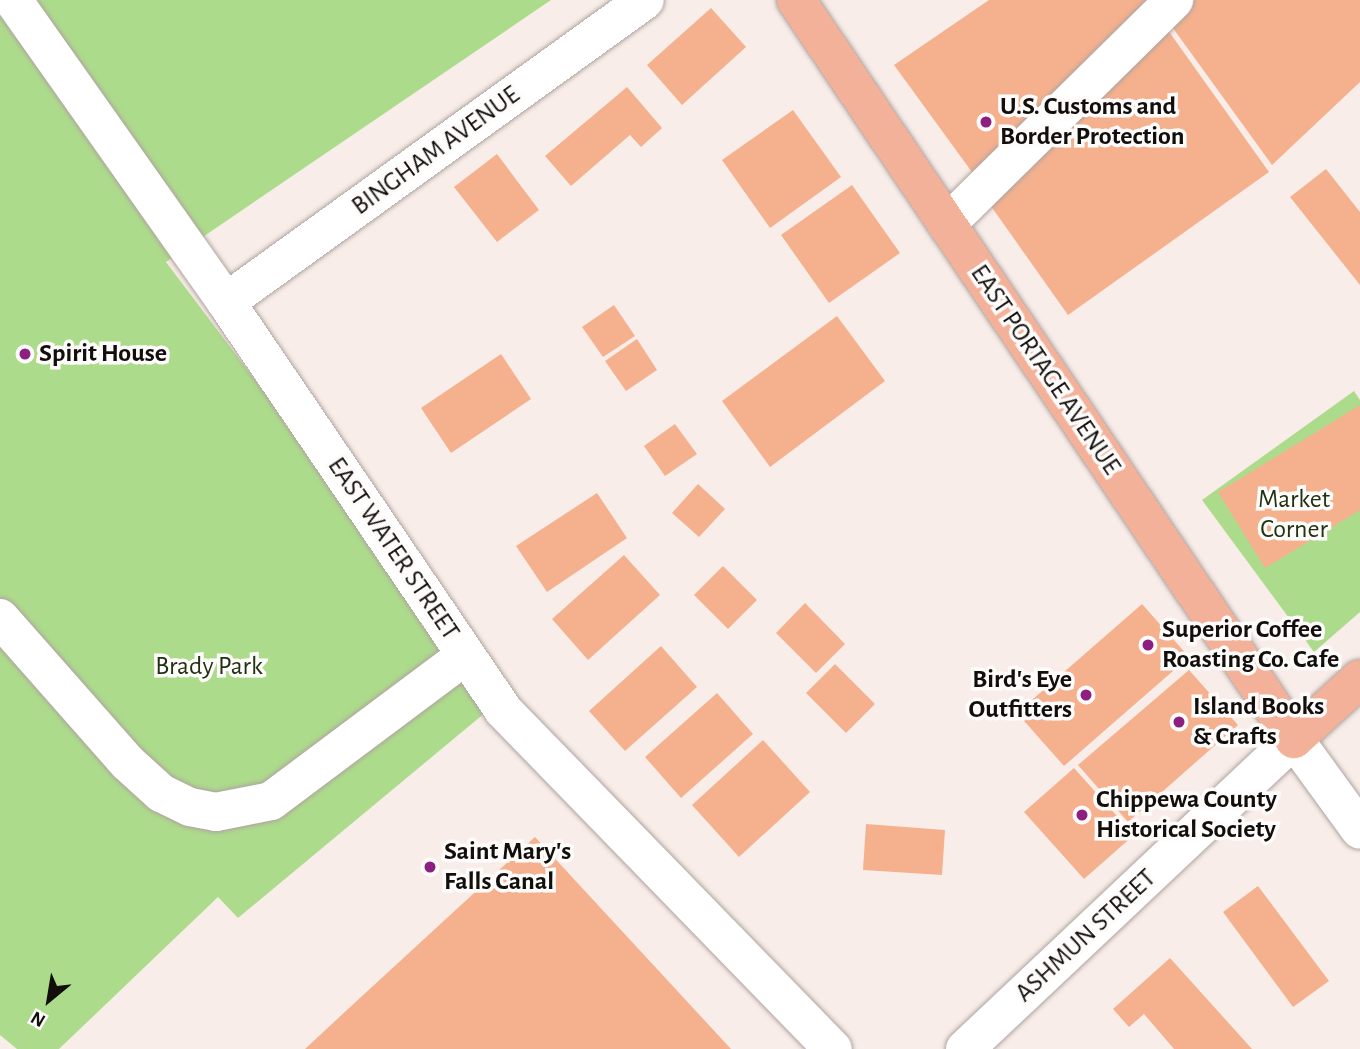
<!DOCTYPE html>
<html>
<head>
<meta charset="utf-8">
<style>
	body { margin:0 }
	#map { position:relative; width:1360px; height:1049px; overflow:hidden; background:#f8ede8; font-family:"Alegreya Sans",sans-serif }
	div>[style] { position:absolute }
	.green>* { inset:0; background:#addb8c }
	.building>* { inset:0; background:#f5b18e }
	.roads { filter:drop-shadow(0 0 2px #aea39f) drop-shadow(0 0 2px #aea39f) }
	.minor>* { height:38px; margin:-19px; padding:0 19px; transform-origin:19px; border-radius:19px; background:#fff }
	.major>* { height:38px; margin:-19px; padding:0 19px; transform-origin:19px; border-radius:19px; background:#f3b19a }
	.dots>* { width:19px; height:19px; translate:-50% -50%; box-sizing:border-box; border:4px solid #fefcfb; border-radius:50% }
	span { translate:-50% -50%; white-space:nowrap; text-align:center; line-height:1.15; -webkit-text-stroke:7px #fefcfb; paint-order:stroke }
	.poi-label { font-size:26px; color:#110e0c; font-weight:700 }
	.left { translate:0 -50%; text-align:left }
	.right { translate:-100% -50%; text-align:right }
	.street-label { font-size:26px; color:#110e0c }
	.park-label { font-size:26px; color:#203212 }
	.north { position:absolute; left:14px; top:965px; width:70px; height:70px; -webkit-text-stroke:5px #fefcfb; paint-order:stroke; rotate:210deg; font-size:19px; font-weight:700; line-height:28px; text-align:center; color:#110e0c }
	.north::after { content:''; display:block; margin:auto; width:24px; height:32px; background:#110e0c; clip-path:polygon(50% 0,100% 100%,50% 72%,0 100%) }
</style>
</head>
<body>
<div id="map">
	<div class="green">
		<i style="clip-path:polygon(0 0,551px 0,166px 262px,498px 702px,238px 918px,218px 897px,59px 1049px,17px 1049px,0 1035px)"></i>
		<i style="clip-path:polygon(1354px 391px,1360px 400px,1360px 612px,1314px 652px,1202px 500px)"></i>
	</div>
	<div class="building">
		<i style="clip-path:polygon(989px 0,1152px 0,977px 179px,894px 65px)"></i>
		<i style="clip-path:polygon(1194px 0,1360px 0,1360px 82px,1272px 165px,1170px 24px)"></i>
		<i style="clip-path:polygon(711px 8px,746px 47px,682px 105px,647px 65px)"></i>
		<i style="clip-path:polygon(1165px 26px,1269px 172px,1068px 315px,988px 202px)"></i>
		<i style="clip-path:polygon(627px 87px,662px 128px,641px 147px,630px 135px,571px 186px,545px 156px)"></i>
		<i style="clip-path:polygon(793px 110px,841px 177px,770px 228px,722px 160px)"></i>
		<i style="clip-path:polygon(497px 154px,539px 210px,497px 242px,454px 187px)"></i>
		<i style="clip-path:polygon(1326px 169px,1360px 212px,1360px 285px,1290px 197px)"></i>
		<i style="clip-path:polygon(852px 185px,900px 253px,829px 303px,781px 235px)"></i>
		<i style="clip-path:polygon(614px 305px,635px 336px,603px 357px,582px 327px)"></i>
		<i style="clip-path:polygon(837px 316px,885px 381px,770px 467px,722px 401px)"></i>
		<i style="clip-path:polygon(637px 339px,657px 370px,626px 391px,605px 361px)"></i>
		<i style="clip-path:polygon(501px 354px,531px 399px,451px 453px,421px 408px)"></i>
		<i style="clip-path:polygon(1360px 405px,1360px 510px,1265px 568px,1218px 492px)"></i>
		<i style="clip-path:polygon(675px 424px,697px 454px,665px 476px,644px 446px)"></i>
		<i style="clip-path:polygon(698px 484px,725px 509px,699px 537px,672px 513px)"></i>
		<i style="clip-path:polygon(597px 493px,627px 538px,547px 592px,516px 546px)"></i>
		<i style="clip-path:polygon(624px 555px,660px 595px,588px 660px,552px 619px)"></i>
		<i style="clip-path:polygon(723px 566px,757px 600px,728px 629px,694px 595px)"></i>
		<i style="clip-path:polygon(805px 603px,845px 644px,816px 673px,776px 633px)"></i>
		<i style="clip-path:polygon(1142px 604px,1189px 657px,1064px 766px,1017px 713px)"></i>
		<i style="clip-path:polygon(661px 646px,697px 687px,625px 751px,589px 711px)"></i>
		<i style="clip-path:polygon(835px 664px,875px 704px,846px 733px,806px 693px)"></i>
		<i style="clip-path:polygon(1189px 670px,1238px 725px,1128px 822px,1078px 765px)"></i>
		<i style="clip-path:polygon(717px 693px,753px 734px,681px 798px,645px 757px)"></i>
		<i style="clip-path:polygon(763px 740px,810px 792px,739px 857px,692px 805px)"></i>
		<i style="clip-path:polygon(1074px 768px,1134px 835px,1084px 879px,1024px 812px)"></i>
		<i style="clip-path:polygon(866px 824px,945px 830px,942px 875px,863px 870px)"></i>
		<i style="clip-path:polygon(535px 837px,731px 1049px,305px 1049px,348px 1009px)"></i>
		<i style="clip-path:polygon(1258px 886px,1329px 981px,1293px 1007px,1223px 912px)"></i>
		<i style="clip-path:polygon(1170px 958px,1252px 1049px,1174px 1049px,1144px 1014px,1129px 1027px,1113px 1009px)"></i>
	</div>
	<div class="roads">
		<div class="minor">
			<i style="left:13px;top:0;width:370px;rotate:54.8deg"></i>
			<i style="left:226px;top:302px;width:493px;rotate:55.8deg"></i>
			<i style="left:503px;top:710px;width:473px;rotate:45.8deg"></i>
			<i style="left:947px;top:224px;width:319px;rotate:-44.6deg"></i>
			<i style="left:226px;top:302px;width:516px;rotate:-35.78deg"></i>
			<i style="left:0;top:618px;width:193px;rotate:48.6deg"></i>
			<i style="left:128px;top:763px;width:45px;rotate:42.3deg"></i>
			<i style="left:161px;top:793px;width:32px;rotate:26deg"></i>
			<i style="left:190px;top:807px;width:26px;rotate:11deg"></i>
			<i style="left:216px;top:812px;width:56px;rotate:-11.3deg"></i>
			<i style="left:271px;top:801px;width:242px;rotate:-36.8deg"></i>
			<i style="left:965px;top:1049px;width:452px;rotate:-43.3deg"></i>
			<i style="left:1294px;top:739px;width:112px;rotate:54deg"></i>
		</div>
		<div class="major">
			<i style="left:796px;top:0;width:891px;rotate:56.02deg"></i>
			<i style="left:1294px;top:739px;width:89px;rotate:-42.3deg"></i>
		</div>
	</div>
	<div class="dots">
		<i style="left:986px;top:122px;background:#8d1f81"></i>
		<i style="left:25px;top:354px;background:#8d1f81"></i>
		<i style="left:1148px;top:645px;background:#8d1f81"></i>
		<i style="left:1086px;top:695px;background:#8d1f81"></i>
		<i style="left:1179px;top:722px;background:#8d1f81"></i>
		<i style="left:1082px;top:815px;background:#8d1f81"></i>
		<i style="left:430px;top:867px;background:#8d1f81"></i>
	</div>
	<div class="poi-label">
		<span class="left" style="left:1000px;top:122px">U.S. Customs and<br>Border Protection</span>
		<span class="left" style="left:39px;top:354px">Spirit House</span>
		<span class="left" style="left:1162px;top:645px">Superior Coffee<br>Roasting Co. Cafe</span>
		<span class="right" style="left:1072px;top:695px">Bird's Eye<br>Outfitters</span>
		<span class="left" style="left:1193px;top:722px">Island Books<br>&amp; Crafts</span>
		<span class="left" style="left:1096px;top:815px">Chippewa County<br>Historical Society</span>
		<span class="left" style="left:444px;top:867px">Saint Mary's<br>Falls Canal</span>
	</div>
	<div class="street-label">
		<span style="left:436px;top:151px;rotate:-36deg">BINGHAM AVENUE</span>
		<span style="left:1045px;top:370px;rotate:56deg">EAST PORTAGE AVENUE</span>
		<span style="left:393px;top:549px;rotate:56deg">EAST WATER STREET</span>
		<span style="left:1086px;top:936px;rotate:-43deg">ASHMUN STREET</span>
	</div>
	<div class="park-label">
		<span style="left:1294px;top:515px">Market<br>Corner</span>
		<span style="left:209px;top:667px">Brady Park</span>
	</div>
	<div class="north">N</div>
</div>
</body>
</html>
